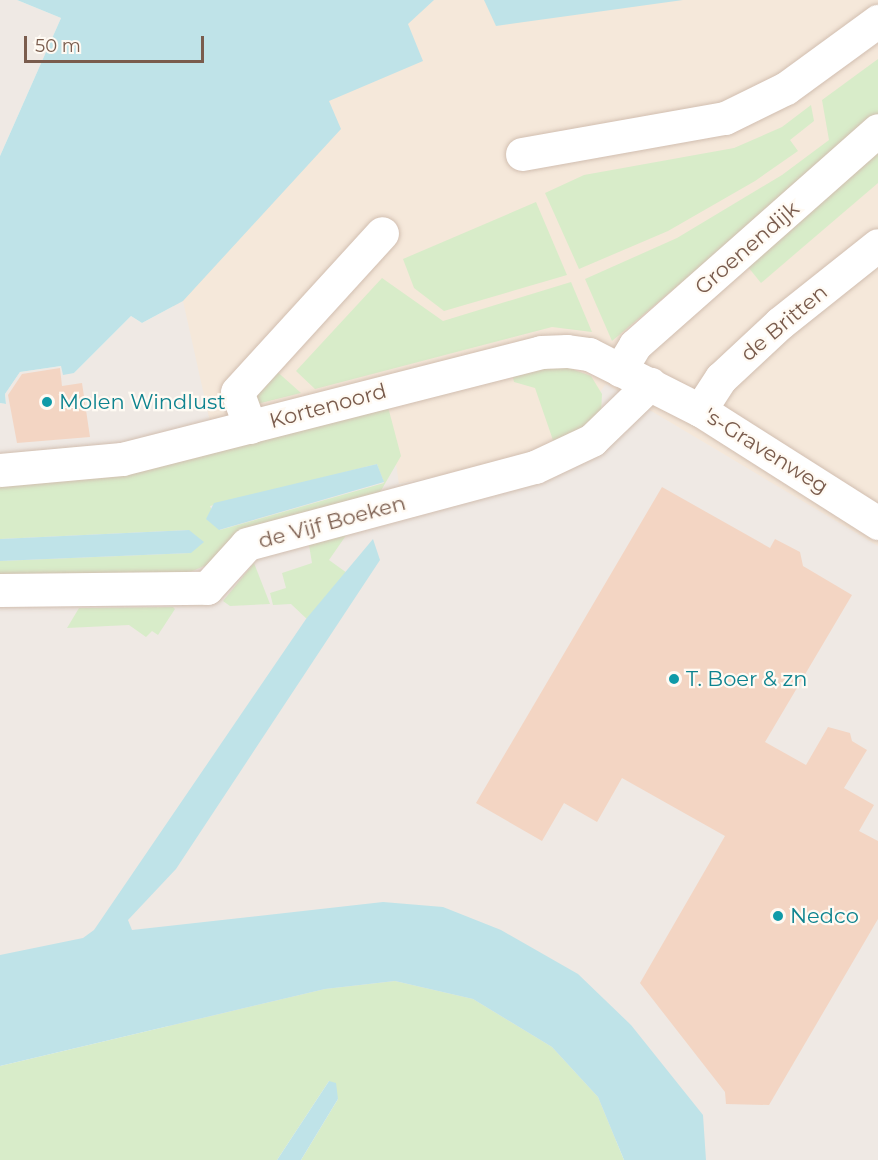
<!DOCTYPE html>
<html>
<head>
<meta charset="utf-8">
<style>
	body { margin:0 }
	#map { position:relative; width:878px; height:1160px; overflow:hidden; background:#fdf6ec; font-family:Montserrat,sans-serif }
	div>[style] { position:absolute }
	.residential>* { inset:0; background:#f5e8da }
	.industrial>* { inset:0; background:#efe9e4 }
	.green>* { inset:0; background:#d8ecc9 }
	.water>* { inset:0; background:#bfe3e8 }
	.building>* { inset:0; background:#f3d5c3 }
	.roads { filter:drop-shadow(0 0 2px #d1beb0) drop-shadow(0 0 2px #d1beb0) }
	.minor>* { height:33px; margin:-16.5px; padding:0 16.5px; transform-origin:16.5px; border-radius:16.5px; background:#fff }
	.dots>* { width:16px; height:16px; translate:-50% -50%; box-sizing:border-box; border:3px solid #fffaf3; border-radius:50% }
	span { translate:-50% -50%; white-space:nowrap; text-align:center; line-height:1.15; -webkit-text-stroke:4.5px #fffaf3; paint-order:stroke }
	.street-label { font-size:21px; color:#7a5c4d }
	.culture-label { font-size:21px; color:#0d838f }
	.left { translate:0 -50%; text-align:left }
	.scale { position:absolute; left:24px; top:36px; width:180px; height:27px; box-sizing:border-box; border:3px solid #7a5c4d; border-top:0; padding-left:8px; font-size:18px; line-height:21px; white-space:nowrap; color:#7a5c4d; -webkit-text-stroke:4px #fffaf3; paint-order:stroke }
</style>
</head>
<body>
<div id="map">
	<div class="residential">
		<i style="clip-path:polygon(422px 0,878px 0,878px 558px,560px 442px,480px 468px,398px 484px,210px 422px,168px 290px,291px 90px)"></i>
	</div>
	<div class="industrial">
		<i style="clip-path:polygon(0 0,17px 0,61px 18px,0 156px)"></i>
		<i style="clip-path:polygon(183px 301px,210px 422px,383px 376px,399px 484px,480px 468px,560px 443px,606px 384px,878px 546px,878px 1160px,694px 1160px,0 983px,0 403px,6px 404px,5px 394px,20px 372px,61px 366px,74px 373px,131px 316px,142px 323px)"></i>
	</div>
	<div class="green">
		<i style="clip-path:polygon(878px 59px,878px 117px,612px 341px,585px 279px,677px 238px,782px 175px,829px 140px,822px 100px)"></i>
		<i style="clip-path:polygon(811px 105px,814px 121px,790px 140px,798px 151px,755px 181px,668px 231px,579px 269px,545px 193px,584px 175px,734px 148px,782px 127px)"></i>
		<i style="clip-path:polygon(878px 145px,878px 183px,761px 283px,744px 262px)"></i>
		<i style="clip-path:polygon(536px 202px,567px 275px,444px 311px,414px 288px,403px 259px)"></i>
		<i style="clip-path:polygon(382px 278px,443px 321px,571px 282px,592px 332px,552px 327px,315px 389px,296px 371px)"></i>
		<i style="clip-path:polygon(530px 365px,569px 368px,591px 376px,602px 394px,601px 414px,555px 446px,535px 388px,514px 382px,511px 369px)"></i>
		<i style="clip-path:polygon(273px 368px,301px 393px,253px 405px,248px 395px)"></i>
		<i style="clip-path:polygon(evenodd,387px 403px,401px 456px,379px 494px,185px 574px,0 580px,0 561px,191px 553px,189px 530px,0 539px,0 479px,387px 403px,377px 464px,384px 483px,220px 530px,210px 506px,377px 464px)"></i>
		<i style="clip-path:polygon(347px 534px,329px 560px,347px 573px,309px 621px,291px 604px,273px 605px,270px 593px,286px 588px,282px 573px,312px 563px,309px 545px)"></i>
		<i style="clip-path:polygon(254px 563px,270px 604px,230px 606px,223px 601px)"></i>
		<i style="clip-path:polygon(79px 608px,173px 607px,175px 609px,158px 635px,152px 631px,146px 637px,129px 625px,67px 628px)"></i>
		<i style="clip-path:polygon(395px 981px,473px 999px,552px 1047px,598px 1097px,624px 1160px,301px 1160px,338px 1099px,329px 1081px,277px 1160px,0 1160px,0 1066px,325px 989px)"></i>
	</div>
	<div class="water">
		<i style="clip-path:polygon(17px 0,434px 0,408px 24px,423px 61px,329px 101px,341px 129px,183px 301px,142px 323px,131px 316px,74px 373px,63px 375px,61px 366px,20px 372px,5px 394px,6px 404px,0 403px,0 156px,61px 18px)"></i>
		<i style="clip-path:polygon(484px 0,683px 0,496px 26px)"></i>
		<i style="clip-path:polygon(377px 464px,384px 482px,219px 530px,206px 519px,214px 503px)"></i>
		<i style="clip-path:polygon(189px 530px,204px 542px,191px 553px,0 561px,0 539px)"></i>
		<i style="clip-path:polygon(373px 539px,380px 560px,176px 869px,128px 920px,132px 930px,383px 902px,443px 907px,501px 930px,578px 974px,631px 1025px,703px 1115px,706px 1160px,624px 1160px,598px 1097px,552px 1047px,473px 999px,395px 981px,325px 989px,0 1066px,0 955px,83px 938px,94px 930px,306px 619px)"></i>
		<i style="clip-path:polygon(329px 1081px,336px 1083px,338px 1099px,301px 1160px,277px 1160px)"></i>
	</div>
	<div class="building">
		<i style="clip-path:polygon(60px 368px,62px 386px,82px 383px,90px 437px,17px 443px,8px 395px,22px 374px)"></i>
		<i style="clip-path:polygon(662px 487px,770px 548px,775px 539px,800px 552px,803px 566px,852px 595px,765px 742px,806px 765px,828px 727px,850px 733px,852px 741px,867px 750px,844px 788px,874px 805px,859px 831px,878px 841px,878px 919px,769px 1105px,726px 1104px,725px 1092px,640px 983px,725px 836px,622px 778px,597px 822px,564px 803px,542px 841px,476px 803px)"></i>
	</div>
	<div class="roads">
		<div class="minor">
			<i style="left:522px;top:154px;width:206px;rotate:-10.1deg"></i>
			<i style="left:725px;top:118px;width:68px;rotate:-26.2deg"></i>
			<i style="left:786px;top:88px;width:114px;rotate:-36.1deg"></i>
			<i style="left:620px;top:370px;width:29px;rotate:-59deg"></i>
			<i style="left:635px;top:345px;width:324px;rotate:-41.5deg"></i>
			<i style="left:700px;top:410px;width:38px;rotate:-57deg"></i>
			<i style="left:721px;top:378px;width:81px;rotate:-43deg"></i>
			<i style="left:780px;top:323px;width:125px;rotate:-38.5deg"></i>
			<i style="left:250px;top:427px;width:37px;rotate:-110deg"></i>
			<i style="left:237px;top:392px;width:215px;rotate:-47.6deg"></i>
			<i style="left:0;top:470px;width:122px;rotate:-5.2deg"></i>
			<i style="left:122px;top:459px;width:432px;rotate:-14.3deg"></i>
			<i style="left:541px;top:352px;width:26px;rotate:-2deg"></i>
			<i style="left:567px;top:351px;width:22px;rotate:8deg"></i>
			<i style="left:589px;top:354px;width:124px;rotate:26.8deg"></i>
			<i style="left:700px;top:410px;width:211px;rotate:32.4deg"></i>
			<i style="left:0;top:590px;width:207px;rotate:-0.6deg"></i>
			<i style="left:207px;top:588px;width:59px;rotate:-47.7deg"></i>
			<i style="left:247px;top:544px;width:298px;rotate:-15deg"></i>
			<i style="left:535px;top:467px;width:63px;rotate:-25.3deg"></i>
			<i style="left:592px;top:440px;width:81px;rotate:-44deg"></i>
		</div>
	</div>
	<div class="dots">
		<i style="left:47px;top:402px;background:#0f9aa8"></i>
		<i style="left:674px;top:679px;background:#0f9aa8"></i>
		<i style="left:778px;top:916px;background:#0f9aa8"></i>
	</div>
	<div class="street-label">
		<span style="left:747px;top:248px;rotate:-41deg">Groenendijk</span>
		<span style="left:784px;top:323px;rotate:-40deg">de Britten</span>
		<span style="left:328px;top:406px;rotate:-15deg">Kortenoord</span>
		<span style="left:766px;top:451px;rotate:32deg">'s-Gravenweg</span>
		<span style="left:332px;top:522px;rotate:-15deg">de Vijf Boeken</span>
	</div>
	<div class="culture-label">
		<span class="left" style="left:59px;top:402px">Molen Windlust</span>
		<span class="left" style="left:686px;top:679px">T. Boer &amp; zn</span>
		<span class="left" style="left:790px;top:916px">Nedco</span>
	</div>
	<div class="scale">50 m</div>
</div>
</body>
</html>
